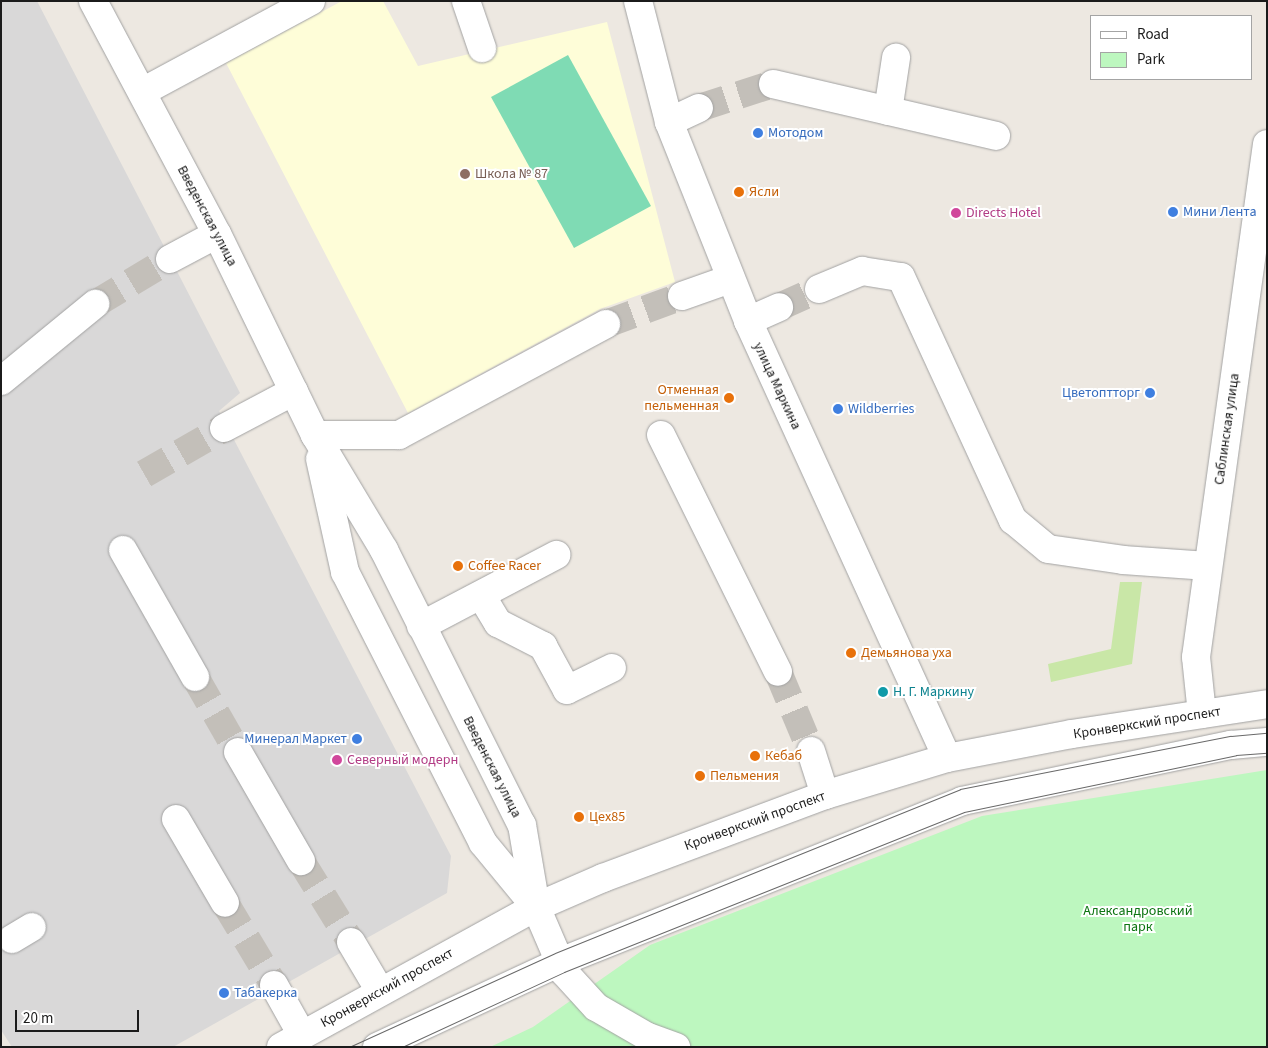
<!DOCTYPE html>
<html>
<head>
<meta charset="utf-8">
<style>
	body { margin:0 }
	#map { position:relative; width:1268px; height:1048px; overflow:hidden; background:#ede8e1; font-family:"Source Sans 3",sans-serif }
	div>[style] { position:absolute }
	.residential>* { inset:0; background:#d9d8d8 }
	.education>* { inset:0; background:#fefdd8 }
	.grass>* { inset:0; background:#c9e7a7 }
	.park>* { inset:0; background:#bdf7bf }
	.pitch>* { inset:0; background:#7fdbb4 }
	.minor-tunnel>* { height:28px; margin-top:-14px; transform-origin:0; background:repeating-linear-gradient(90deg,#c3bfb9 0 28px,transparent 0 42px) }
	.roads { filter:drop-shadow(0 0 1px #a2a2a2) drop-shadow(0 0 1px #a2a2a2) }
	.minor>* { height:28px; margin:-14px; padding:0 14px; transform-origin:14px; border-radius:14px; background:#fff }
	.tram>* { height:1px; margin:-0.5px; padding:0 0.5px; transform-origin:0.5px; border-radius:0.5px; background:#696969 }
	.dots>* { width:14px; height:14px; translate:-50% -50%; box-sizing:border-box; border:2px solid #fff; border-radius:50% }
	span { translate:-50% -50%; white-space:nowrap; text-align:center; line-height:1.15; -webkit-text-stroke:4px #fff; paint-order:stroke }
	.shop-label { font-size:14px; color:#366cbe }
	.left { translate:0 -50%; text-align:left }
	.right { translate:-100% -50%; text-align:right }
	.education-label { font-size:14px; color:#785e54 }
	.food-label { font-size:14px; color:#c56008 }
	.hotel-label { font-size:14px; color:#b23c85 }
	.street-label { font-size:14px; color:#1b1b1b }
	.culture-label { font-size:14px; color:#0d838f }
	.park-label { font-size:14px; color:#0d7512 }
	.frame { position:absolute; inset:0; border:2px solid #1b1b1b; pointer-events:none }
	.legend { position:absolute; left:1090px; top:15px; width:162px; height:65px; box-sizing:border-box; background:#fff; border:1px solid #a4a4a4; margin:0; padding:6px 9px; list-style:none; font-size:15px; color:#1b1b1b }
	.legend li { display:flex; align-items:center; gap:10px; height:25px }
	.legend b { width:25px; border:1px solid #a4a4a4 }
	.scale { position:absolute; left:15px; top:1010px; width:124px; height:22px; box-sizing:border-box; border:2px solid #1b1b1b; border-top:0; padding-left:6px; font-size:15px; line-height:18px; white-space:nowrap; color:#1b1b1b; -webkit-text-stroke:4px #fff; paint-order:stroke }
</style>
</head>
<body>
<div id="map">
	<div class="residential">
		<i style="clip-path:polygon(1px 1px,37px 1px,240px 393px,219px 411px,451px 856px,447px 893px,173px 1047px,12px 1047px,1px 1030px)"></i>
	</div>
	<div class="education">
		<i style="clip-path:polygon(342px 1px,383px 1px,418px 66px,607px 22px,675px 282px,600px 309px,408px 413px,226px 63px)"></i>
	</div>
	<div class="grass">
		<i style="clip-path:polygon(1120px 582px,1142px 582px,1132px 664px,1051px 682px,1048px 664px,1111px 649px)"></i>
	</div>
	<div class="park">
		<i style="clip-path:polygon(1267px 770px,1267px 1047px,490px 1047px,533px 1027px,650px 945px,982px 816px)"></i>
	</div>
	<div class="pitch">
		<i style="clip-path:polygon(568px 55px,651px 206px,574px 248px,491px 97px)"></i>
	</div>
	<div class="minor-tunnel">
		<i style="left:699px;top:108px;width:78px;rotate:-18deg"></i>
		<i style="left:95px;top:304px;width:87px;rotate:-31deg"></i>
		<i style="left:779px;top:307px;width:44px;rotate:-24.2deg"></i>
		<i style="left:606px;top:324px;width:81px;rotate:-20.2deg"></i>
		<i style="left:144px;top:474px;width:92px;rotate:-29.9deg"></i>
		<i style="left:778px;top:672px;width:86px;rotate:67.3deg"></i>
		<i style="left:195px;top:677px;width:86px;rotate:60.2deg"></i>
		<i style="left:301px;top:861px;width:95px;rotate:58.3deg"></i>
		<i style="left:225px;top:903px;width:96px;rotate:59.1deg"></i>
	</div>
	<div class="roads">
		<div class="minor">
			<i style="left:93px;top:1px;width:264px;rotate:62deg"></i>
			<i style="left:217px;top:234px;width:224px;rotate:64deg"></i>
			<i style="left:315px;top:435px;width:134px;rotate:59deg"></i>
			<i style="left:384px;top:550px;width:308px;rotate:63.4deg"></i>
			<i style="left:522px;top:825px;width:83px;rotate:80.3deg"></i>
			<i style="left:536px;top:907px;width:71px;rotate:66.7deg"></i>
			<i style="left:564px;top:972px;width:47px;rotate:47.6deg"></i>
			<i style="left:596px;top:1007px;width:60px;rotate:30deg"></i>
			<i style="left:648px;top:1037px;width:30px;rotate:20deg"></i>
			<i style="left:466px;top:1px;width:50px;rotate:71.2deg"></i>
			<i style="left:638px;top:1px;width:125px;rotate:75.6deg"></i>
			<i style="left:669px;top:122px;width:214px;rotate:68.3deg"></i>
			<i style="left:748px;top:321px;width:480px;rotate:65.5deg"></i>
			<i style="left:773px;top:84px;width:229px;rotate:13.1deg"></i>
			<i style="left:142px;top:92px;width:192px;rotate:-28.3deg"></i>
			<i style="left:888px;top:111px;width:54px;rotate:-81.4deg"></i>
			<i style="left:669px;top:122px;width:33px;rotate:-25deg"></i>
			<i style="left:170px;top:259px;width:53px;rotate:-28deg"></i>
			<i style="left:819px;top:289px;width:47px;rotate:-22.7deg"></i>
			<i style="left:862px;top:271px;width:39px;rotate:9deg"></i>
			<i style="left:901px;top:277px;width:268px;rotate:65.3deg"></i>
			<i style="left:1013px;top:520px;width:45px;rotate:39.6deg"></i>
			<i style="left:1048px;top:549px;width:76px;rotate:8.3deg"></i>
			<i style="left:1123px;top:560px;width:85px;rotate:4deg"></i>
			<i style="left:682px;top:296px;width:51px;rotate:-19.5deg"></i>
			<i style="left:748px;top:321px;width:34px;rotate:-24deg"></i>
			<i style="left:1px;top:381px;width:122px;rotate:-39.3deg"></i>
			<i style="left:224px;top:428px;width:79px;rotate:-27.9deg"></i>
			<i style="left:315px;top:435px;width:84px"></i>
			<i style="left:399px;top:435px;width:235px;rotate:-28.2deg"></i>
			<i style="left:661px;top:435px;width:264px;rotate:63.7deg"></i>
			<i style="left:320px;top:459px;width:116px;rotate:77.5deg"></i>
			<i style="left:345px;top:572px;width:304px;rotate:63deg"></i>
			<i style="left:483px;top:843px;width:82px;rotate:50.5deg"></i>
			<i style="left:123px;top:550px;width:146px;rotate:60.4deg"></i>
			<i style="left:481px;top:595px;width:33px;rotate:59deg"></i>
			<i style="left:498px;top:623px;width:51px;rotate:27.1deg"></i>
			<i style="left:543px;top:646px;width:50px;rotate:61.4deg"></i>
			<i style="left:567px;top:690px;width:50px;rotate:-26.1deg"></i>
			<i style="left:421px;top:626px;width:153px;rotate:-27.7deg"></i>
			<i style="left:1202px;top:714px;width:57px;rotate:-96deg"></i>
			<i style="left:1196px;top:657px;width:518px;rotate:-82.12deg"></i>
			<i style="left:811px;top:751px;width:46px;rotate:72.3deg"></i>
			<i style="left:238px;top:752px;width:126px;rotate:60deg"></i>
			<i style="left:176px;top:819px;width:97px;rotate:59.7deg"></i>
			<i style="left:12px;top:939px;width:23px;rotate:-31deg"></i>
			<i style="left:351px;top:942px;width:57px;rotate:59.4deg"></i>
			<i style="left:274px;top:985px;width:57px;rotate:60.8deg"></i>
			<i style="left:281px;top:1047px;width:291px;rotate:-28.8deg"></i>
			<i style="left:536px;top:907px;width:73px;rotate:-23.4deg"></i>
			<i style="left:603px;top:878px;width:237px;rotate:-20.5deg"></i>
			<i style="left:825px;top:795px;width:127px;rotate:-16.9deg"></i>
			<i style="left:947px;top:758px;width:127px;rotate:-10.9deg"></i>
			<i style="left:1072px;top:734px;width:197px;rotate:-8.7deg"></i>
			<i style="left:377px;top:1047px;width:202px;rotate:-24.9deg"></i>
			<i style="left:560px;top:962px;width:433px;rotate:-21.8deg"></i>
			<i style="left:962px;top:801px;width:275px;rotate:-11.8deg"></i>
			<i style="left:1231px;top:745px;width:36px;rotate:-5deg"></i>
		</div>
	</div>
	<div class="tram">
		<i style="left:349px;top:1047px;width:226px;rotate:-24.5deg"></i>
		<i style="left:555px;top:953px;width:437px;rotate:-22deg"></i>
		<i style="left:960px;top:789px;width:276px;rotate:-11.1deg"></i>
		<i style="left:1231px;top:736px;width:36px;rotate:-5deg"></i>
		<i style="left:402px;top:1047px;width:179px;rotate:-24.8deg"></i>
		<i style="left:564px;top:972px;width:431px;rotate:-21.8deg"></i>
		<i style="left:964px;top:812px;width:278px;rotate:-11.8deg"></i>
		<i style="left:1236px;top:755px;width:31px;rotate:-4deg"></i>
	</div>
	<div class="dots">
		<i style="left:758px;top:133px;background:#3f7fe0"></i>
		<i style="left:465px;top:174px;background:#8d6e63"></i>
		<i style="left:739px;top:192px;background:#e8710a"></i>
		<i style="left:1173px;top:212px;background:#3f7fe0"></i>
		<i style="left:956px;top:213px;background:#d1479c"></i>
		<i style="left:1150px;top:393px;background:#3f7fe0"></i>
		<i style="left:729px;top:398px;background:#e8710a"></i>
		<i style="left:838px;top:409px;background:#3f7fe0"></i>
		<i style="left:458px;top:566px;background:#e8710a"></i>
		<i style="left:851px;top:653px;background:#e8710a"></i>
		<i style="left:883px;top:692px;background:#0f9aa8"></i>
		<i style="left:357px;top:739px;background:#3f7fe0"></i>
		<i style="left:755px;top:756px;background:#e8710a"></i>
		<i style="left:337px;top:760px;background:#d1479c"></i>
		<i style="left:700px;top:776px;background:#e8710a"></i>
		<i style="left:579px;top:817px;background:#e8710a"></i>
		<i style="left:224px;top:993px;background:#3f7fe0"></i>
	</div>
	<div class="shop-label">
		<span class="left" style="left:768px;top:133px">Мотодом</span>
		<span class="left" style="left:1183px;top:212px">Мини Лента</span>
		<span class="right" style="left:1140px;top:393px">Цветоптторг</span>
		<span class="left" style="left:848px;top:409px">Wildberries</span>
		<span class="right" style="left:347px;top:739px">Минерал Маркет</span>
		<span class="left" style="left:234px;top:993px">Табакерка</span>
	</div>
	<div class="education-label">
		<span class="left" style="left:475px;top:174px">Школа № 87</span>
	</div>
	<div class="food-label">
		<span class="left" style="left:749px;top:192px">Ясли</span>
		<span class="right" style="left:719px;top:398px">Отменная<br>пельменная</span>
		<span class="left" style="left:468px;top:566px">Coffee Racer</span>
		<span class="left" style="left:861px;top:653px">Демьянова уха</span>
		<span class="left" style="left:765px;top:756px">Кебаб</span>
		<span class="left" style="left:710px;top:776px">Пельмения</span>
		<span class="left" style="left:589px;top:817px">Цех85</span>
	</div>
	<div class="hotel-label">
		<span class="left" style="left:966px;top:213px">Directs Hotel</span>
		<span class="left" style="left:347px;top:760px">Северный модерн</span>
	</div>
	<div class="street-label">
		<span style="left:207px;top:216px;rotate:62deg">Введенская улица</span>
		<span style="left:777px;top:386px;rotate:65deg">улица Маркина</span>
		<span style="left:1227px;top:429px;rotate:-82deg">Саблинская улица</span>
		<span style="left:1147px;top:723px;rotate:-9deg">Кронверкский проспект</span>
		<span style="left:492px;top:767px;rotate:63deg">Введенская улица</span>
		<span style="left:755px;top:821px;rotate:-20deg">Кронверкский проспект</span>
		<span style="left:387px;top:988px;rotate:-29deg">Кронверкский проспект</span>
	</div>
	<div class="culture-label">
		<span class="left" style="left:893px;top:692px">Н. Г. Маркину</span>
	</div>
	<div class="park-label">
		<span style="left:1138px;top:919px">Александровский<br>парк</span>
	</div>
	<div class="frame"></div>
	<ul class="legend">
	<li><b style="height:6px;background:#fff"></b>Road</li>
	<li><b style="height:14px;background:#bdf7bf"></b>Park</li>
	</ul>
	<div class="scale">20 m</div>
</div>
</body>
</html>
